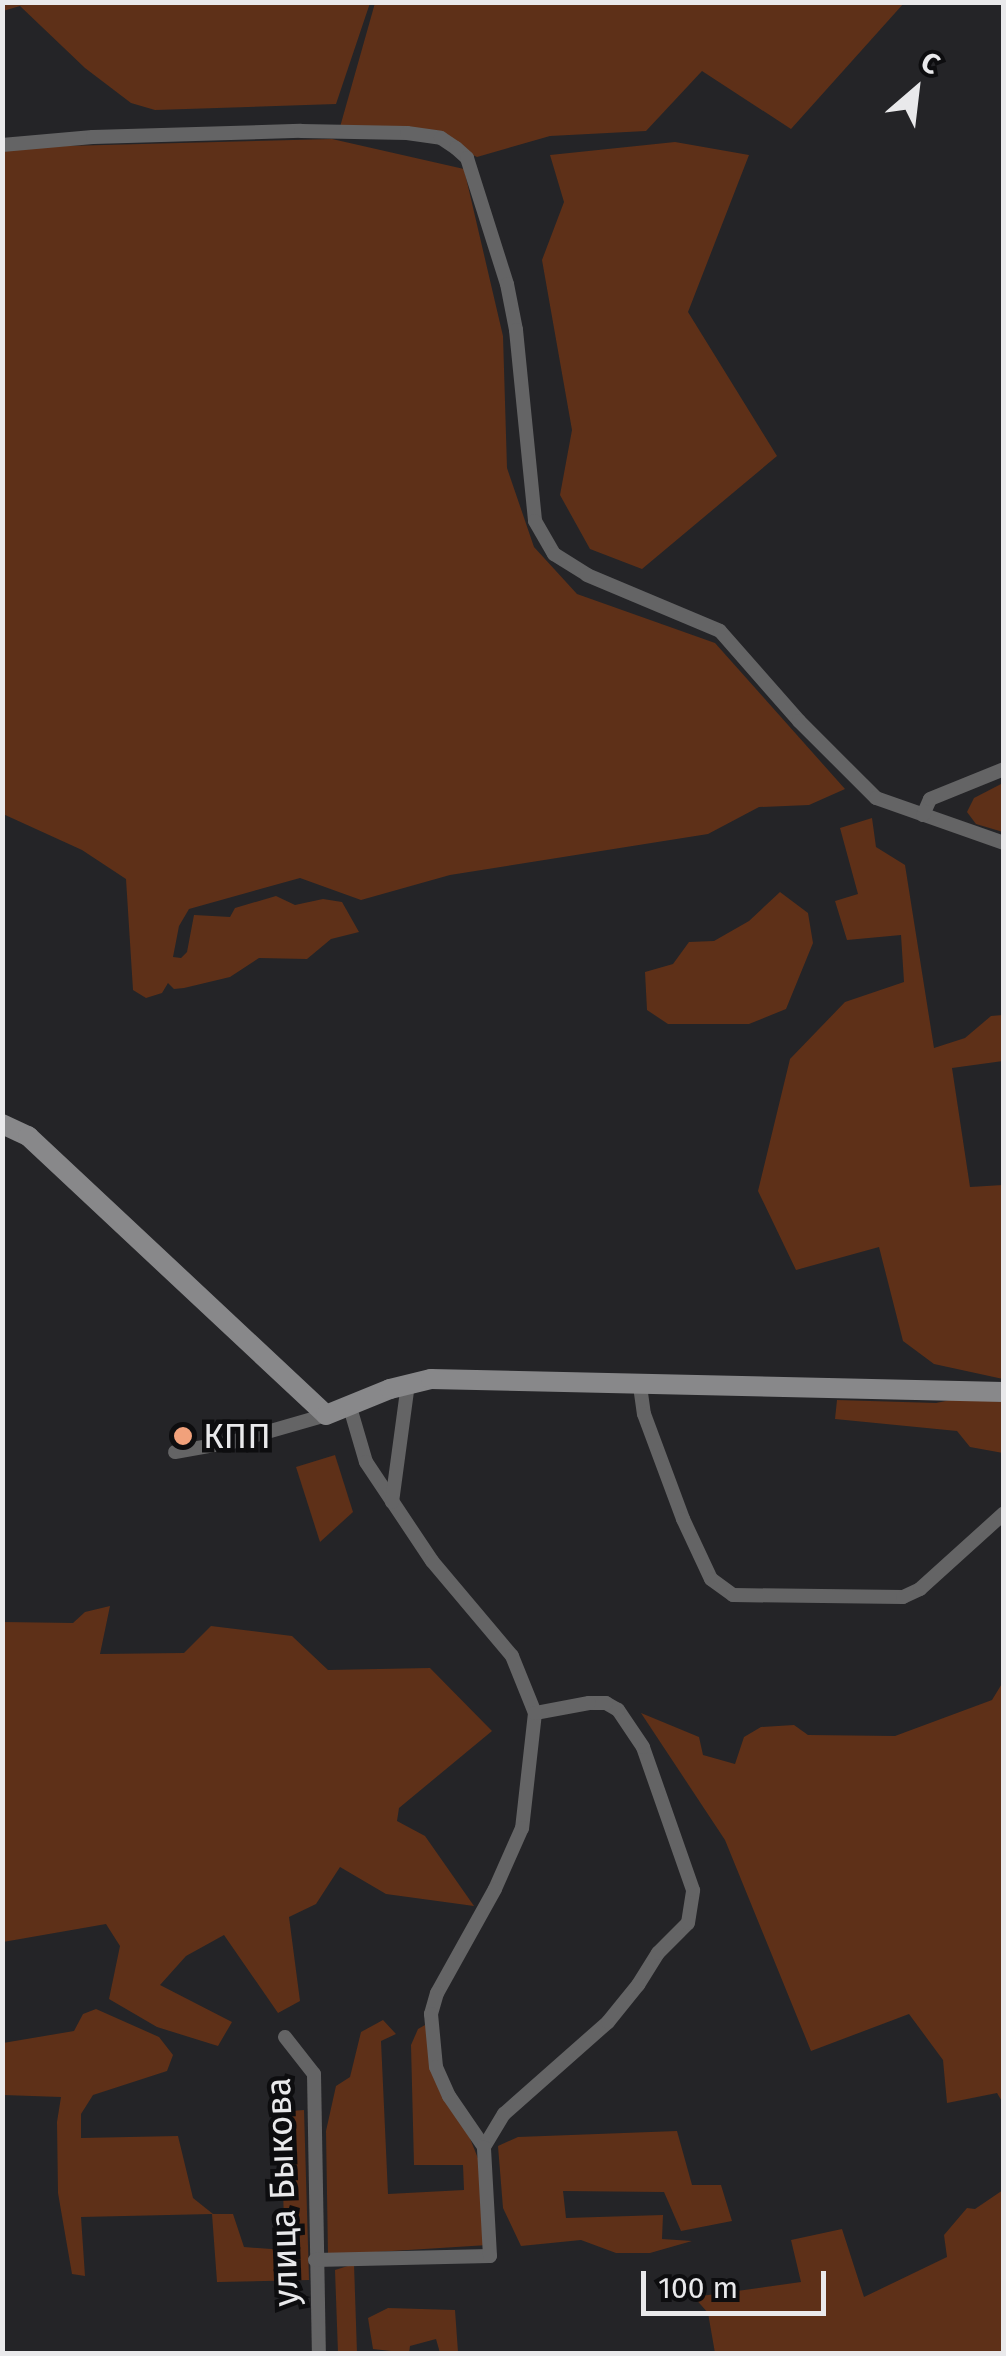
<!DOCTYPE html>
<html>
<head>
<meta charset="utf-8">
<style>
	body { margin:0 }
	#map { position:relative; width:1006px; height:2356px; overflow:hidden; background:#242427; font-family:"Fira Sans",sans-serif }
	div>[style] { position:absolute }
	.green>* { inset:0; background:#5e3018 }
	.street>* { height:14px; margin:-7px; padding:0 7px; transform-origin:7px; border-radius:7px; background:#646465 }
	.secondary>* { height:20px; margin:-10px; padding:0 10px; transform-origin:10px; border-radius:10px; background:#88888a }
	.dots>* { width:28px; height:28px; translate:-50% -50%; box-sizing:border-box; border:5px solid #0d0d0f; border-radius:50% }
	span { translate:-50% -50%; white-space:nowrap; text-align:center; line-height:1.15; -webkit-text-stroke:9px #0d0d0f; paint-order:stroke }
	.poi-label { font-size:35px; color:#e9e9eb }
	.left { translate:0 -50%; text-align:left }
	.street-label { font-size:35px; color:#e9e9eb }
	.frame { position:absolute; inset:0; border:5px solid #e9e9eb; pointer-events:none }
	.north { position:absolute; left:866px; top:40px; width:100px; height:100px; -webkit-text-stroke:8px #0d0d0f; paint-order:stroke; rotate:28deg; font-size:28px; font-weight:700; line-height:40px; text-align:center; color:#e9e9eb }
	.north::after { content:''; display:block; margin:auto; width:35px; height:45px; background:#e9e9eb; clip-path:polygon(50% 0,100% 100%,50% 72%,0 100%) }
	.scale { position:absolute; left:641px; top:2271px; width:185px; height:45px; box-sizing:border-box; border:5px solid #e9e9eb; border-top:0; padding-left:12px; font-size:30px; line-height:35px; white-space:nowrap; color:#e9e9eb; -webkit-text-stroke:8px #0d0d0f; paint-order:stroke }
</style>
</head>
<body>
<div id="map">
	<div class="green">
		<i style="clip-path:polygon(2px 3px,3px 2px,370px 3px,336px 104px,155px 110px,131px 103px,85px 68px,20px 6px,3px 11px)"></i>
		<i style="clip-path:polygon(375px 3px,904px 3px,791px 129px,702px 71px,646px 131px,550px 136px,477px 157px,434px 136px,340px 127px)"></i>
		<i style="clip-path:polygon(332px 139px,464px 169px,503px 336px,507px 468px,534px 547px,577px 594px,715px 643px,845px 789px,809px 805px,759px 807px,708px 834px,450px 875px,361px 900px,300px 878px,189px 909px,179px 926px,173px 957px,181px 958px,187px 952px,194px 915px,230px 917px,235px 908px,276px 896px,295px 905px,323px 899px,342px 902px,359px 932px,331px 939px,307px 959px,259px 958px,230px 977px,184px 988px,174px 989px,168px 983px,162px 993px,146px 998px,133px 990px,126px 879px,82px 850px,3px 814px,2px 152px,28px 147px)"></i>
		<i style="clip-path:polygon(675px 142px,749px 155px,688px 312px,777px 456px,642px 569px,590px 549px,560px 495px,572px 430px,542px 260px,564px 202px,550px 155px)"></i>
		<i style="clip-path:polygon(1003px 783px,1003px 832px,976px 824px,967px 812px,974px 798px)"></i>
		<i style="clip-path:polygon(872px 818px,876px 847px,905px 865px,934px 1048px,965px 1038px,991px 1016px,1003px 1015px,1003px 1061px,952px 1068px,970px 1187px,1003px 1185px,1003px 1379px,934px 1364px,903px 1341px,879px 1247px,796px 1270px,758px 1191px,790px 1059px,845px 1002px,904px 982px,901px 935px,847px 940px,835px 901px,858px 894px,840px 828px)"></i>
		<i style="clip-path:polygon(780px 892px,808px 913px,813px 943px,786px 1009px,749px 1024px,668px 1024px,647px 1010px,645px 972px,673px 964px,689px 942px,714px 941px,749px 921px)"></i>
		<i style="clip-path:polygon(960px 1398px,1003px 1402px,1003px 1453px,970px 1447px,957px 1431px,835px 1419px,837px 1400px,936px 1403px)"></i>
		<i style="clip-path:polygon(335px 1455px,353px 1512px,320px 1542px,296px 1467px)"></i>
		<i style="clip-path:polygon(110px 1606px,100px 1654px,184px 1653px,211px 1626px,292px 1636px,328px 1670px,430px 1668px,492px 1731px,399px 1808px,397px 1821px,425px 1836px,474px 1906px,386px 1894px,340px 1867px,316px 1904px,289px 1917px,300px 2001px,278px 2013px,224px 1935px,186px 1956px,160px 1985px,232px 2022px,218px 2046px,157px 2027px,109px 1999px,120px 1946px,106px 1924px,3px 1942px,3px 1622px,73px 1623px,85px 1612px)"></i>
		<i style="clip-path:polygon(1003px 1682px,1003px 2103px,997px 2093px,947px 2103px,943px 2060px,909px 2014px,811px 2051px,725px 1840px,641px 1713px,699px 1737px,703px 1755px,735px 1764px,744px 1737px,761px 1727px,794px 1725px,808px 1735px,895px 1736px,992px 1700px)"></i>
		<i style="clip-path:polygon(96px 2009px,159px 2037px,173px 2055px,167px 2071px,93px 2095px,81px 2114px,81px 2138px,178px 2136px,193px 2198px,213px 2214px,233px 2214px,244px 2247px,285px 2250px,281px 2133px,291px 2111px,304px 2110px,309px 2280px,217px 2282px,212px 2214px,81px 2217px,85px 2276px,72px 2274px,58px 2193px,57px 2122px,61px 2097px,3px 2095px,3px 2043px,74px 2031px,83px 2014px)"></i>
		<i style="clip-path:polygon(383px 2020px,396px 2034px,381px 2041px,388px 2194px,464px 2190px,463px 2165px,414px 2165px,411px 2045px,418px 2029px,425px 2025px,481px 2166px,488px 2245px,328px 2255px,326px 2131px,336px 2086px,350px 2077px,361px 2032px)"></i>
		<i style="clip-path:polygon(677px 2131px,692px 2185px,721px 2185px,732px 2221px,681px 2231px,664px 2192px,563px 2191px,566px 2218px,663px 2215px,662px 2239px,692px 2241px,650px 2253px,616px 2253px,581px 2240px,521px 2246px,503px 2208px,498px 2146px,518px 2137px)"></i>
		<i style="clip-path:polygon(1003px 2190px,1003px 2353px,715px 2353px,708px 2313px,694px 2297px,801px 2282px,791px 2240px,842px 2229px,864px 2297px,947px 2257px,944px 2235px,967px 2208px,975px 2209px)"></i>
		<i style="clip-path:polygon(354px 2264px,357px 2353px,338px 2353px,335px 2270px)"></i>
		<i style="clip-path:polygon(388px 2308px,455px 2310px,458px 2352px,440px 2353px,436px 2339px,410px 2346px,409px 2353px,373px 2349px,368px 2318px)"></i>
	</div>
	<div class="street">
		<i style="left:2px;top:145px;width:91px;rotate:-5deg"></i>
		<i style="left:93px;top:137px;width:208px;rotate:-1.7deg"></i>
		<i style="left:301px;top:131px;width:106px;rotate:1.1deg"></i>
		<i style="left:407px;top:133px;width:34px;rotate:8deg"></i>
		<i style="left:441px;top:138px;width:18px;rotate:34deg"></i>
		<i style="left:456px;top:148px;width:15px;rotate:42deg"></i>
		<i style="left:467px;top:158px;width:132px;rotate:72.4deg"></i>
		<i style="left:507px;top:284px;width:47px;rotate:78.9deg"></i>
		<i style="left:516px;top:330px;width:192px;rotate:84.3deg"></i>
		<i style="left:535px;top:521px;width:38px;rotate:60deg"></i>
		<i style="left:554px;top:554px;width:39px;rotate:32deg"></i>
		<i style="left:587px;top:575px;width:144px;rotate:22.8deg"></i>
		<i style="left:720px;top:631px;width:120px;rotate:48.7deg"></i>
		<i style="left:799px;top:721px;width:109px;rotate:45deg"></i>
		<i style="left:876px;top:798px;width:136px;rotate:19.4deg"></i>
		<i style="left:923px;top:815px;width:17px;rotate:-66deg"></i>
		<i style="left:930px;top:799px;width:80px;rotate:-22.1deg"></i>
		<i style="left:640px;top:1386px;width:28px;rotate:82deg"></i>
		<i style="left:644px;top:1414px;width:112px;rotate:69.6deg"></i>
		<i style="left:683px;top:1519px;width:66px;rotate:65deg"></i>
		<i style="left:711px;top:1579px;width:27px;rotate:36deg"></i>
		<i style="left:733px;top:1595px;width:170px;rotate:0.7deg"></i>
		<i style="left:903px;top:1597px;width:19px;rotate:-25deg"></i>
		<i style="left:920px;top:1589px;width:113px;rotate:-42.1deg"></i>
		<i style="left:349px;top:1404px;width:60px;rotate:73.7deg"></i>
		<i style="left:366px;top:1462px;width:119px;rotate:56.3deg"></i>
		<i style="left:432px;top:1561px;width:124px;rotate:49.9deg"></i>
		<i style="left:512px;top:1656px;width:61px;rotate:68deg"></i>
		<i style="left:535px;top:1713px;width:116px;rotate:96.4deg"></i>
		<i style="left:522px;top:1828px;width:67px;rotate:113.9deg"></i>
		<i style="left:495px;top:1889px;width:119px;rotate:119.1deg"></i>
		<i style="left:437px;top:1993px;width:22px;rotate:106deg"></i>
		<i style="left:431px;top:2014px;width:53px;rotate:84.6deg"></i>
		<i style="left:436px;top:2067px;width:32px;rotate:66deg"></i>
		<i style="left:449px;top:2096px;width:62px;rotate:55.5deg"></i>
		<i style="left:175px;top:1452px;width:58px;rotate:-10deg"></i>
		<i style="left:232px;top:1442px;width:98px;rotate:-16deg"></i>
		<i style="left:392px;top:1502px;width:120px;rotate:-82.3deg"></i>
		<i style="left:285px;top:2037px;width:47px;rotate:51.9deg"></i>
		<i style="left:314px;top:2074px;width:280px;rotate:89deg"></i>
		<i style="left:484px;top:2147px;width:39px;rotate:-59deg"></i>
		<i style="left:504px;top:2114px;width:139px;rotate:-41.5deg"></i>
		<i style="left:608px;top:2022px;width:48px;rotate:-51deg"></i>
		<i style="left:638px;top:1985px;width:38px;rotate:-58deg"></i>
		<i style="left:658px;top:1953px;width:42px;rotate:-45deg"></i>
		<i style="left:688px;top:1923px;width:33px;rotate:-81deg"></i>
		<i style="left:693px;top:1890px;width:151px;rotate:-109.3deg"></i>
		<i style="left:643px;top:1747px;width:45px;rotate:-124deg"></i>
		<i style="left:618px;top:1710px;width:14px;rotate:-150deg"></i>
		<i style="left:606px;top:1703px;width:17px;rotate:180deg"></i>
		<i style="left:589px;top:1703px;width:55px;rotate:169.5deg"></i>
		<i style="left:315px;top:2260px;width:175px;rotate:-1.3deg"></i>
		<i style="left:490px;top:2256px;width:109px;rotate:-93.2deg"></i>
	</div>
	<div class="secondary">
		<i style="left:2px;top:1124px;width:29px;rotate:25deg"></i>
		<i style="left:28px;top:1136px;width:408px;rotate:43.1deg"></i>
		<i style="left:326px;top:1415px;width:69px;rotate:-22.1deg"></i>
		<i style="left:390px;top:1389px;width:42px;rotate:-13.7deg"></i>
		<i style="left:431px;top:1379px;width:573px;rotate:1.3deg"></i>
	</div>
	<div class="dots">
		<i style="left:183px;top:1436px;background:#f1a17b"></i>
	</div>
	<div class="poi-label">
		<span class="left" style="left:203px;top:1436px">КПП</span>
	</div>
	<div class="street-label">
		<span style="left:282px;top:2192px;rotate:-92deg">улица Быкова</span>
	</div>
	<div class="frame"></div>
	<div class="north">С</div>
	<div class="scale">100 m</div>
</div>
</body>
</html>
